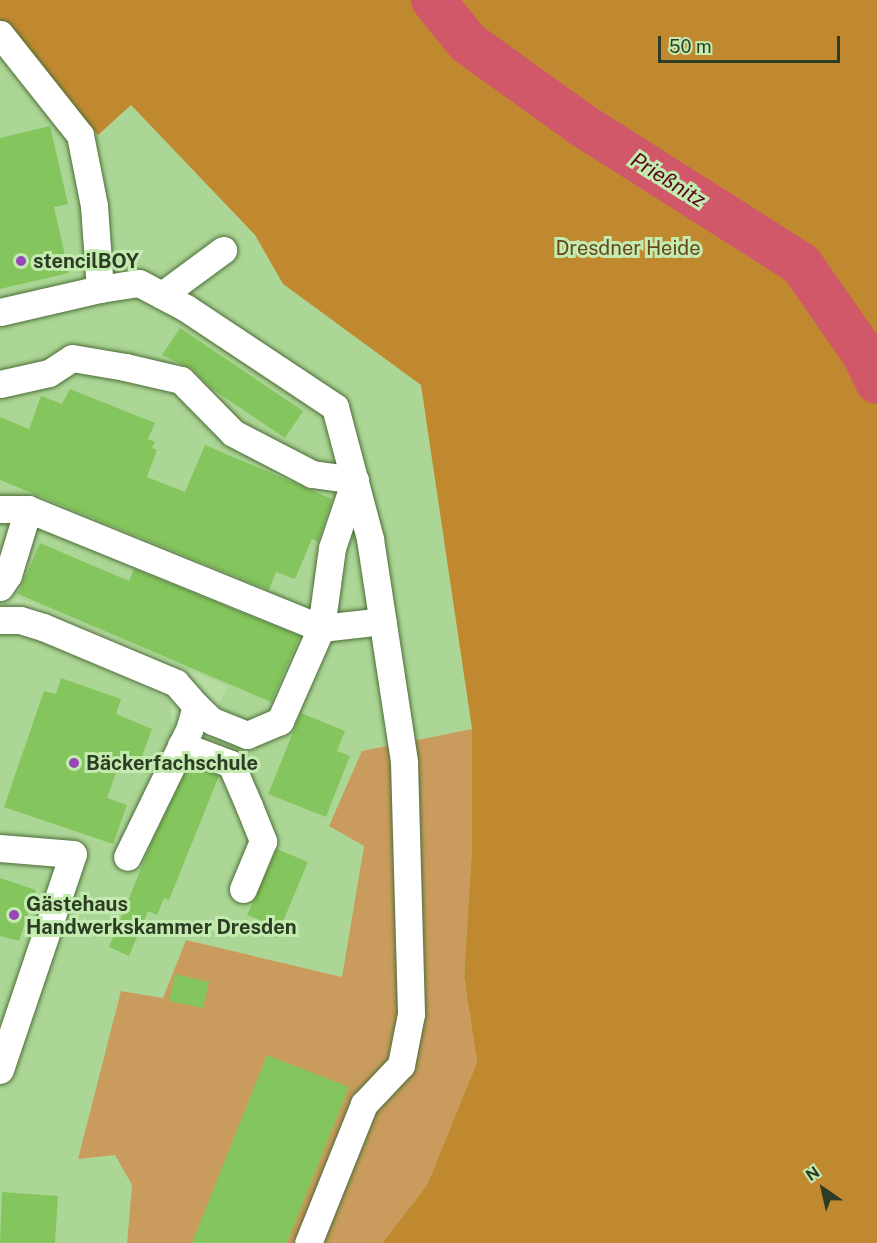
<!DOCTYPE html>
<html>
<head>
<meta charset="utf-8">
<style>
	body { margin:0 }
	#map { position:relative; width:877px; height:1243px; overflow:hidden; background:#b7dda3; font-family:"Public Sans",sans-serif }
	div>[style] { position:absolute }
	.built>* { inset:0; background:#acd695 }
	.green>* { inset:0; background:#c99c5d }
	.forest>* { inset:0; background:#c08930 }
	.river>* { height:44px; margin:-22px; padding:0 22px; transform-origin:22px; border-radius:22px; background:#d15868 }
	.building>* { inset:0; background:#85c55d }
	.roads { filter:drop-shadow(0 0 2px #4c6d38) drop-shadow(0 0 2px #4c6d38) }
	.minor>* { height:27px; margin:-13.5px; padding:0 13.5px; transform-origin:13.5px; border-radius:13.5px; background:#fff }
	.dots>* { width:16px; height:16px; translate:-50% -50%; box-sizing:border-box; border:3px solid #c4ebaf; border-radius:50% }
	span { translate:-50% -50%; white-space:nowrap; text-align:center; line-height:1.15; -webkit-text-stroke:6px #c4ebaf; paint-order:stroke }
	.park-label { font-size:20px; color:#66481b }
	.poi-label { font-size:20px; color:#2d3c24; font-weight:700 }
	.left { translate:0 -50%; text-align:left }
	.water-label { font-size:21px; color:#540519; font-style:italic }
	.north { position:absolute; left:793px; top:1159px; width:60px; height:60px; -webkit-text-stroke:4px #c4ebaf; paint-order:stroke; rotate:326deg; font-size:16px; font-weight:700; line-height:24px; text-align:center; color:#2d3c24 }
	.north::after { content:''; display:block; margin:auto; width:21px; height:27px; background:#2d3c24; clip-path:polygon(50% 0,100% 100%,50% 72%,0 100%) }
	.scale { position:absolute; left:658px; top:36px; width:182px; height:27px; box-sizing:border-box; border:3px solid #2d3c24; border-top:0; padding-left:8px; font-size:18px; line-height:21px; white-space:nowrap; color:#2d3c24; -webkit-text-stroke:4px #c4ebaf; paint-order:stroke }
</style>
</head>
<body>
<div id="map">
	<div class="built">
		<i style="clip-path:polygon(0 20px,35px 64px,131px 104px,255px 235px,283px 284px,421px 384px,472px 729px,362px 751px,364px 846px,342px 977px,186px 940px,163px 998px,79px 1159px,115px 1155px,132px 1185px,127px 1243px,0 1243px,0 629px,17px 629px,170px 700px,173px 739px,202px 745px,227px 686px,13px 595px,0 596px)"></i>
	</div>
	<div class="green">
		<i style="clip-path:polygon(472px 729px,472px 846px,464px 977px,477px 1062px,427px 1185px,382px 1243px,127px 1243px,132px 1185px,115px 1155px,78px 1159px,121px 991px,163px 998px,186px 940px,342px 977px,364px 846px,329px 826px,362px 751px)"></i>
	</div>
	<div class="forest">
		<i style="clip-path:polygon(0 0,877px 0,877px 1243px,382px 1243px,427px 1185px,477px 1062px,464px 977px,472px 846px,472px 729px,421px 385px,283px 284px,255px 235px,131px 105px,98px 135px,0 20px)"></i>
	</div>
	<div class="river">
		<i style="left:433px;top:0;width:55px;rotate:50.9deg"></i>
		<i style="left:468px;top:43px;width:140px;rotate:35.7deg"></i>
		<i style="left:582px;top:125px;width:259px;rotate:32.4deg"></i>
		<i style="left:801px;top:264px;width:108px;rotate:55.1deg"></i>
		<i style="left:863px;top:353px;width:32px;rotate:64deg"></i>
	</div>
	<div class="building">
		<i style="clip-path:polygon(50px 126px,68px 204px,54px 207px,69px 273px,0 289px,0 138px)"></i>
		<i style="clip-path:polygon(180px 328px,303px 411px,285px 438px,212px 389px,192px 369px,162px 355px)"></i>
		<i style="clip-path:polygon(70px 389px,155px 423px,148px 439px,155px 442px,152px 448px,157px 450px,147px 477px,185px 492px,205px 445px,332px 499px,318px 542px,312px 539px,295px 579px,276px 572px,269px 590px,0 480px,0 417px,29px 429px,41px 396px,62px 404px)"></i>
		<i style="clip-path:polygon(40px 543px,129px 581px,134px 569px,300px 636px,271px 702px,18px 594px)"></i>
		<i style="clip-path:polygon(61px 678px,121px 699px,116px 714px,152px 729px,138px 767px,120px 761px,107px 798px,127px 805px,113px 844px,4px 807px,44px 691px,56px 694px)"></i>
		<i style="clip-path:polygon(301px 713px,345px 731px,337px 751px,350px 756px,326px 817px,268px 794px)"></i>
		<i style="clip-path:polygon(189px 765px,219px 776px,169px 900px,164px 898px,157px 915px,148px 911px,129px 956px,109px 947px,154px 837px)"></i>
		<i style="clip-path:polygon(277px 849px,308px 862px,276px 938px,257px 930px,262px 921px,247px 915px)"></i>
		<i style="clip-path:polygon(0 878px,36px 890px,19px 941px,0 936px)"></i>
		<i style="clip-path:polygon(175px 974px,209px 982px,203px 1008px,169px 1001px)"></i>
		<i style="clip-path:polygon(267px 1055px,349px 1087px,287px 1243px,192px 1243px)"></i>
		<i style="clip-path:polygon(2px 1192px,58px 1196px,55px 1243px,0 1243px)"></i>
	</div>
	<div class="roads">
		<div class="minor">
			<i style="left:0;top:34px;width:129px;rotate:51.6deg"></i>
			<i style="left:80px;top:135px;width:72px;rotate:78.8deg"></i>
			<i style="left:94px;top:206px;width:83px;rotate:85.9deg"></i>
			<i style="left:162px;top:295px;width:76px;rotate:-36.4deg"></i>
			<i style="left:0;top:312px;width:103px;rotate:-13deg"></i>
			<i style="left:100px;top:289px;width:39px;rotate:-9deg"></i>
			<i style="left:139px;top:283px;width:53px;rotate:28deg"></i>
			<i style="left:186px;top:308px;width:179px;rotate:33.6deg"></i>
			<i style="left:335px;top:407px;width:137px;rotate:75.1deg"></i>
			<i style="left:370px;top:539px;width:226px;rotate:81.3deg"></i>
			<i style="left:404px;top:762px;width:252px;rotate:88.4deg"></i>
			<i style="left:411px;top:1014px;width:52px;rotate:101.1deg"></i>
			<i style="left:401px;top:1065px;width:54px;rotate:133.5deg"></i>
			<i style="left:364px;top:1104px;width:150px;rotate:111.9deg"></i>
			<i style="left:0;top:384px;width:50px;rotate:-12.7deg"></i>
			<i style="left:49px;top:373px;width:27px;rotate:-33deg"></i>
			<i style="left:72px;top:358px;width:54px;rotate:9.6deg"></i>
			<i style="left:125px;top:367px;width:57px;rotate:13.1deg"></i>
			<i style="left:181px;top:380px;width:74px;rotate:45.5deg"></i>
			<i style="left:233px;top:433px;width:89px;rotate:27.4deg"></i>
			<i style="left:312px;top:474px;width:43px;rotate:7.9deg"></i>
			<i style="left:355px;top:480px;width:72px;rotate:108.7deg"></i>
			<i style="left:332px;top:548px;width:81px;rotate:97.8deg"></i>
			<i style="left:321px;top:628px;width:62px;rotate:-6.4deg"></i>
			<i style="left:0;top:509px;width:28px"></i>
			<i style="left:28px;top:509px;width:316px;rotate:22.1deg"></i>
			<i style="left:321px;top:628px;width:102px;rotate:113.8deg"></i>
			<i style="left:280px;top:721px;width:36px;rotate:157deg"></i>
			<i style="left:247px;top:735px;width:38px;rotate:-158deg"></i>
			<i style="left:212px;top:721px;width:22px;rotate:-137deg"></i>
			<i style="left:0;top:587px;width:14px;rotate:-56deg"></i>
			<i style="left:8px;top:575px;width:69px;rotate:-73.1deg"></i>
			<i style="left:0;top:620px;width:20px"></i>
			<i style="left:20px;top:620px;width:24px;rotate:17deg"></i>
			<i style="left:43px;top:627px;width:144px;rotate:22.8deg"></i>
			<i style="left:176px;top:683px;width:30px;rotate:49deg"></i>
			<i style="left:196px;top:706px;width:25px;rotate:106deg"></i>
			<i style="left:189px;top:730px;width:141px;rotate:116deg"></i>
			<i style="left:181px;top:745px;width:53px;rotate:20.8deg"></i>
			<i style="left:231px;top:764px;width:46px;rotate:66.8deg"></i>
			<i style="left:249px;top:806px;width:38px;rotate:68deg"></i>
			<i style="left:263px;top:841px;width:52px;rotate:112.6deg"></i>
			<i style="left:0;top:848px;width:73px;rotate:4.7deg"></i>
			<i style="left:73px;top:854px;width:228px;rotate:108.7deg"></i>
		</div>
	</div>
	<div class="dots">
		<i style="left:21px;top:261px;background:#9748b8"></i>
		<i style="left:74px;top:763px;background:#9748b8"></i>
		<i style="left:14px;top:915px;background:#9748b8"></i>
	</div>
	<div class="park-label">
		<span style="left:628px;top:248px">Dresdner Heide</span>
	</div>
	<div class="poi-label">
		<span class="left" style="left:33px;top:261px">stencilBOY</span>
		<span class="left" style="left:86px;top:763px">Bäckerfachschule</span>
		<span class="left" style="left:26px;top:916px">Gästehaus<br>Handwerkskammer Dresden</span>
	</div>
	<div class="water-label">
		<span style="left:668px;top:180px;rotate:32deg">Prießnitz</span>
	</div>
	<div class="north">N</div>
	<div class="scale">50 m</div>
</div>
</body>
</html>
